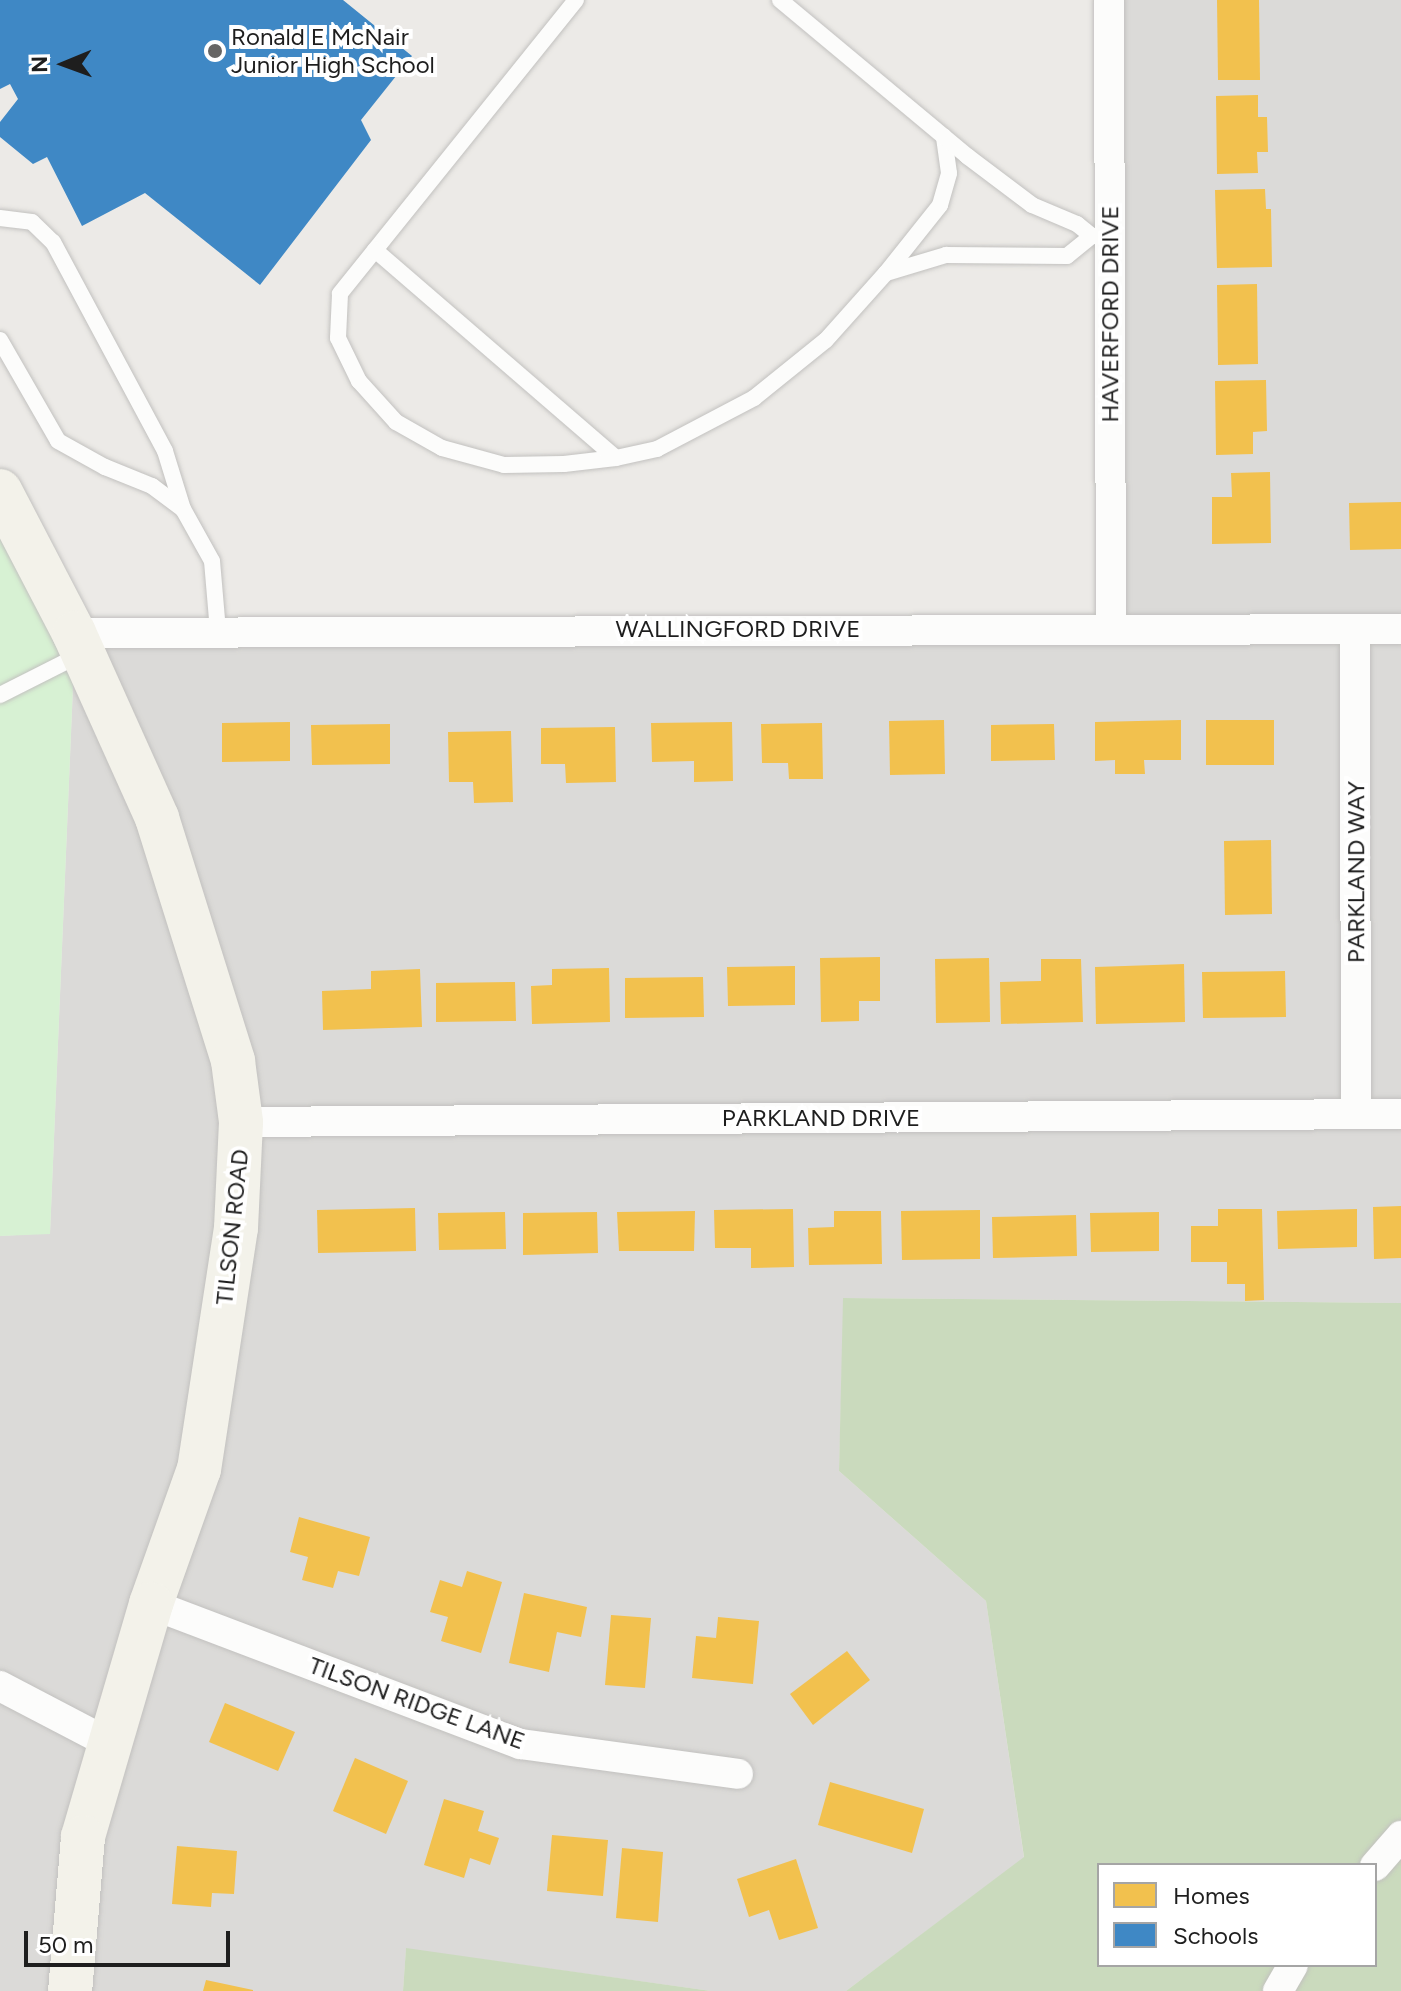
<!DOCTYPE html>
<html>
<head>
<meta charset="utf-8">
<style>
	body { margin:0 }
	#map { position:relative; width:1401px; height:1991px; overflow:hidden; background:#eceae7; font-family:Figtree,sans-serif }
	div>[style] { position:absolute }
	.residential>* { inset:0; background:#dbdad8 }
	.forest>* { inset:0; background:#cadabd }
	.park>* { inset:0; background:#d7f1d3 }
	.homes>* { inset:0; background:#f2c14e }
	.schools>* { inset:0; background:#3f88c5 }
	.roads { filter:drop-shadow(0 0 2px #c2c1bf) drop-shadow(0 0 2px #c2c1bf) }
	.lane>* { height:16px; margin:-8px; padding:0 8px; transform-origin:8px; border-radius:8px; background:#fcfcfb }
	.street>* { height:30px; margin:-15px; padding:0 15px; transform-origin:15px; border-radius:15px; background:#fcfcfb }
	.secondary>* { height:44px; margin:-22px; padding:0 22px; transform-origin:22px; border-radius:22px; background:#f3f2ea }
	.dots>* { width:22px; height:22px; translate:-50% -50%; box-sizing:border-box; border:4px solid #fff; border-radius:50% }
	span { translate:-50% -50%; white-space:nowrap; text-align:center; line-height:1.15; -webkit-text-stroke:8px #fff; paint-order:stroke }
	.poi-label { font-size:24px; color:#1e1e1e }
	.left { translate:0 -50%; text-align:left }
	.street-label { font-size:24px; color:#1e1e1e }
	.legend { position:absolute; left:1097px; top:1863px; width:280px; height:104px; box-sizing:border-box; background:#fff; border:2px solid #a5a5a5; margin:0; padding:10px 14px; list-style:none; font-size:24px; color:#1e1e1e }
	.legend li { display:flex; align-items:center; gap:16px; height:40px }
	.legend b { width:40px; border:2px solid #a5a5a5 }
	.north { position:absolute; left:24px; top:24px; width:80px; height:80px; -webkit-text-stroke:6px #fff; paint-order:stroke; rotate:269deg; font-size:22px; font-weight:700; line-height:32px; text-align:center; color:#1e1e1e }
	.north::after { content:''; display:block; margin:auto; width:28px; height:36px; background:#1e1e1e; clip-path:polygon(50% 0,100% 100%,50% 72%,0 100%) }
	.scale { position:absolute; left:24px; top:1931px; width:206px; height:36px; box-sizing:border-box; border:4px solid #1e1e1e; border-top:0; padding-left:10px; font-size:24px; line-height:28px; white-space:nowrap; color:#1e1e1e; -webkit-text-stroke:6px #fff; paint-order:stroke }
</style>
</head>
<body>
<div id="map">
	<div class="residential">
		<i style="clip-path:polygon(1110px 0,1401px 0,1401px 1303px,844px 1298px,839px 1471px,986px 1601px,1024px 1858px,846px 1991px,711px 1991px,406px 1949px,403px 1991px,0 1991px,0 1236px,50px 1233px,75px 638px,1121px 635px)"></i>
	</div>
	<div class="forest">
		<i style="clip-path:polygon(evenodd,843px 1298px,1401px 1303px,1401px 1991px,846px 1991px,1024px 1857px,986px 1601px,839px 1471px,843px 1298px,1099px 1865px,1375px 1865px,1375px 1965px,1099px 1965px,1099px 1865px)"></i>
		<i style="clip-path:polygon(406px 1948px,711px 1991px,403px 1991px)"></i>
	</div>
	<div class="park">
		<i style="clip-path:polygon(0 480px,75px 638px,50px 1234px,0 1236px)"></i>
	</div>
	<div class="homes">
		<i style="clip-path:polygon(1217px 0,1259px 0,1260px 80px,1218px 80px)"></i>
		<i style="clip-path:polygon(1258px 95px,1258px 117px,1267px 117px,1268px 152px,1257px 152px,1258px 173px,1217px 174px,1216px 96px)"></i>
		<i style="clip-path:polygon(1265px 189px,1266px 209px,1271px 209px,1272px 267px,1217px 268px,1215px 190px)"></i>
		<i style="clip-path:polygon(1257px 284px,1258px 364px,1218px 365px,1217px 285px)"></i>
		<i style="clip-path:polygon(1266px 380px,1267px 431px,1253px 432px,1253px 454px,1216px 455px,1215px 381px)"></i>
		<i style="clip-path:polygon(1270px 472px,1271px 543px,1212px 544px,1212px 497px,1232px 497px,1231px 473px)"></i>
		<i style="clip-path:polygon(1401px 502px,1401px 549px,1350px 550px,1349px 503px)"></i>
		<i style="clip-path:polygon(944px 720px,945px 774px,890px 775px,889px 721px)"></i>
		<i style="clip-path:polygon(1181px 720px,1181px 760px,1144px 760px,1145px 774px,1115px 774px,1115px 760px,1095px 761px,1095px 722px)"></i>
		<i style="clip-path:polygon(1206px 720px,1274px 720px,1274px 765px,1206px 765px)"></i>
		<i style="clip-path:polygon(290px 722px,290px 761px,222px 762px,222px 723px)"></i>
		<i style="clip-path:polygon(732px 722px,733px 781px,694px 782px,694px 761px,652px 762px,651px 723px)"></i>
		<i style="clip-path:polygon(822px 723px,823px 779px,789px 779px,788px 763px,762px 763px,761px 724px)"></i>
		<i style="clip-path:polygon(390px 724px,390px 764px,312px 765px,311px 725px)"></i>
		<i style="clip-path:polygon(1054px 724px,1055px 760px,991px 761px,991px 725px)"></i>
		<i style="clip-path:polygon(615px 727px,616px 782px,566px 783px,565px 764px,541px 764px,541px 728px)"></i>
		<i style="clip-path:polygon(511px 731px,513px 802px,474px 803px,473px 782px,449px 782px,448px 732px)"></i>
		<i style="clip-path:polygon(1271px 840px,1272px 914px,1225px 915px,1224px 841px)"></i>
		<i style="clip-path:polygon(880px 957px,880px 1001px,859px 1001px,859px 1021px,821px 1022px,820px 958px)"></i>
		<i style="clip-path:polygon(989px 958px,990px 1022px,936px 1023px,935px 959px)"></i>
		<i style="clip-path:polygon(1041px 959px,1081px 959px,1083px 1022px,1001px 1024px,1000px 982px,1041px 981px)"></i>
		<i style="clip-path:polygon(1184px 964px,1185px 1022px,1096px 1024px,1095px 967px)"></i>
		<i style="clip-path:polygon(795px 966px,795px 1005px,728px 1006px,727px 967px)"></i>
		<i style="clip-path:polygon(609px 968px,610px 1022px,532px 1024px,531px 986px,552px 985px,552px 969px)"></i>
		<i style="clip-path:polygon(420px 969px,422px 1027px,323px 1030px,322px 991px,371px 989px,371px 971px)"></i>
		<i style="clip-path:polygon(1285px 971px,1286px 1017px,1203px 1018px,1202px 972px)"></i>
		<i style="clip-path:polygon(703px 977px,704px 1017px,625px 1018px,625px 978px)"></i>
		<i style="clip-path:polygon(515px 982px,516px 1021px,436px 1022px,436px 983px)"></i>
		<i style="clip-path:polygon(1401px 1206px,1401px 1258px,1374px 1259px,1373px 1207px)"></i>
		<i style="clip-path:polygon(415px 1208px,416px 1251px,318px 1253px,317px 1210px)"></i>
		<i style="clip-path:polygon(793px 1209px,794px 1267px,751px 1268px,751px 1248px,715px 1248px,714px 1210px)"></i>
		<i style="clip-path:polygon(1218px 1209px,1262px 1209px,1264px 1300px,1245px 1301px,1245px 1284px,1227px 1284px,1227px 1262px,1191px 1262px,1191px 1226px,1218px 1226px)"></i>
		<i style="clip-path:polygon(1357px 1209px,1357px 1247px,1278px 1249px,1277px 1211px)"></i>
		<i style="clip-path:polygon(980px 1210px,980px 1259px,902px 1260px,901px 1211px)"></i>
		<i style="clip-path:polygon(695px 1211px,694px 1251px,619px 1251px,617px 1212px)"></i>
		<i style="clip-path:polygon(834px 1211px,881px 1211px,882px 1264px,809px 1265px,808px 1228px,834px 1227px)"></i>
		<i style="clip-path:polygon(505px 1212px,506px 1249px,439px 1250px,438px 1213px)"></i>
		<i style="clip-path:polygon(597px 1212px,598px 1253px,523px 1255px,523px 1213px)"></i>
		<i style="clip-path:polygon(1159px 1212px,1159px 1251px,1091px 1252px,1090px 1213px)"></i>
		<i style="clip-path:polygon(1076px 1215px,1077px 1256px,993px 1258px,992px 1217px)"></i>
		<i style="clip-path:polygon(299px 1517px,370px 1537px,359px 1576px,338px 1571px,333px 1588px,302px 1580px,308px 1557px,290px 1552px)"></i>
		<i style="clip-path:polygon(467px 1571px,502px 1582px,481px 1653px,441px 1641px,448px 1617px,430px 1612px,440px 1580px,462px 1587px)"></i>
		<i style="clip-path:polygon(524px 1593px,587px 1607px,581px 1637px,557px 1632px,549px 1672px,509px 1663px)"></i>
		<i style="clip-path:polygon(611px 1615px,651px 1618px,645px 1688px,605px 1685px)"></i>
		<i style="clip-path:polygon(718px 1617px,759px 1621px,753px 1684px,692px 1678px,696px 1636px,716px 1638px)"></i>
		<i style="clip-path:polygon(847px 1651px,870px 1680px,813px 1725px,790px 1694px)"></i>
		<i style="clip-path:polygon(225px 1703px,295px 1732px,278px 1771px,209px 1742px)"></i>
		<i style="clip-path:polygon(355px 1758px,408px 1781px,386px 1834px,333px 1811px)"></i>
		<i style="clip-path:polygon(830px 1782px,924px 1809px,912px 1853px,818px 1825px)"></i>
		<i style="clip-path:polygon(444px 1799px,484px 1811px,478px 1831px,499px 1838px,490px 1865px,470px 1858px,464px 1878px,424px 1865px)"></i>
		<i style="clip-path:polygon(552px 1835px,608px 1840px,603px 1896px,547px 1891px)"></i>
		<i style="clip-path:polygon(177px 1846px,237px 1851px,234px 1894px,212px 1893px,211px 1907px,172px 1904px)"></i>
		<i style="clip-path:polygon(622px 1848px,663px 1852px,658px 1922px,616px 1918px)"></i>
		<i style="clip-path:polygon(796px 1859px,818px 1928px,779px 1940px,769px 1910px,749px 1917px,737px 1879px)"></i>
		<i style="clip-path:polygon(206px 1980px,253px 1990px,253px 1991px,203px 1991px)"></i>
	</div>
	<div class="schools">
		<i style="clip-path:polygon(0 0,343px 0,412px 56px,361px 120px,371px 140px,260px 285px,145px 193px,82px 226px,47px 157px,33px 164px,0 137px,0 122px,18px 99px,10px 84px,0 89px)"></i>
	</div>
	<div class="roads">
		<div class="lane">
			<i style="left:576px;top:0;width:377px;rotate:128.8deg"></i>
			<i style="left:340px;top:294px;width:44px;rotate:92.6deg"></i>
			<i style="left:338px;top:338px;width:48px;rotate:64deg"></i>
			<i style="left:359px;top:381px;width:55px;rotate:47.9deg"></i>
			<i style="left:396px;top:422px;width:53px;rotate:29.5deg"></i>
			<i style="left:442px;top:448px;width:64px;rotate:15.3deg"></i>
			<i style="left:504px;top:465px;width:60px;rotate:-1deg"></i>
			<i style="left:564px;top:464px;width:52px;rotate:-6.6deg"></i>
			<i style="left:616px;top:458px;width:42px;rotate:-12.4deg"></i>
			<i style="left:657px;top:449px;width:110px;rotate:-27.7deg"></i>
			<i style="left:754px;top:398px;width:92px;rotate:-38.9deg"></i>
			<i style="left:826px;top:340px;width:90px;rotate:-48.2deg"></i>
			<i style="left:886px;top:273px;width:87px;rotate:-51.5deg"></i>
			<i style="left:940px;top:205px;width:33px;rotate:-74deg"></i>
			<i style="left:949px;top:173px;width:37px;rotate:-98deg"></i>
			<i style="left:780px;top:0;width:244px;rotate:39.8deg"></i>
			<i style="left:967px;top:156px;width:81px;rotate:37deg"></i>
			<i style="left:1032px;top:205px;width:49px;rotate:22.9deg"></i>
			<i style="left:1077px;top:224px;width:19px;rotate:39deg"></i>
			<i style="left:0;top:218px;width:32px;rotate:7deg"></i>
			<i style="left:32px;top:222px;width:29px;rotate:44deg"></i>
			<i style="left:53px;top:242px;width:237px;rotate:61.8deg"></i>
			<i style="left:165px;top:451px;width:61px;rotate:72.8deg"></i>
			<i style="left:183px;top:509px;width:60px;rotate:60.9deg"></i>
			<i style="left:212px;top:561px;width:70px;rotate:85.1deg"></i>
			<i style="left:375px;top:250px;width:318px;rotate:40.8deg"></i>
			<i style="left:886px;top:273px;width:63px;rotate:-16.7deg"></i>
			<i style="left:946px;top:255px;width:121px;rotate:0.5deg"></i>
			<i style="left:1067px;top:256px;width:32px;rotate:-39deg"></i>
			<i style="left:1092px;top:236px;width:7px"></i>
			<i style="left:0;top:340px;width:116px;rotate:60.1deg"></i>
			<i style="left:58px;top:441px;width:54px;rotate:29deg"></i>
			<i style="left:105px;top:467px;width:51px;rotate:22deg"></i>
			<i style="left:152px;top:486px;width:39px;rotate:37deg"></i>
			<i style="left:0;top:695px;width:91px;rotate:-26.8deg"></i>
		</div>
		<div class="street">
			<i style="left:1109px;top:0;width:628px;rotate:89.82deg"></i>
			<i style="left:1355px;top:630px;width:484px;rotate:89.9deg"></i>
			<i style="left:74px;top:633px;width:1327px;rotate:-0.17deg"></i>
			<i style="left:241px;top:1122px;width:1160px;rotate:-0.4deg"></i>
			<i style="left:151px;top:1604px;width:395px;rotate:20.8deg"></i>
			<i style="left:520px;top:1744px;width:220px;rotate:7.8deg"></i>
			<i style="left:0;top:1686px;width:123px;rotate:27.6deg"></i>
			<i style="left:1375px;top:1866px;width:40px;rotate:-49deg"></i>
			<i style="left:1278px;top:1991px;width:30px;rotate:-60deg"></i>
		</div>
		<div class="secondary">
			<i style="left:0;top:491px;width:160px;rotate:62.5deg"></i>
			<i style="left:74px;top:633px;width:203px;rotate:65.8deg"></i>
			<i style="left:157px;top:818px;width:255px;rotate:72.6deg"></i>
			<i style="left:233px;top:1061px;width:62px;rotate:82.5deg"></i>
			<i style="left:241px;top:1122px;width:106px;rotate:92.7deg"></i>
			<i style="left:236px;top:1228px;width:244px;rotate:98.7deg"></i>
			<i style="left:199px;top:1469px;width:143px;rotate:109.6deg"></i>
			<i style="left:151px;top:1604px;width:243px;rotate:106.3deg"></i>
			<i style="left:83px;top:1837px;width:155px;rotate:94.8deg"></i>
		</div>
	</div>
	<div class="dots">
		<i style="left:215px;top:51px;background:#666564"></i>
	</div>
	<div class="poi-label">
		<span class="left" style="left:231px;top:51px">Ronald E McNair<br>Junior High School</span>
	</div>
	<div class="street-label">
		<span style="left:1110px;top:314px;rotate:-90deg">HAVERFORD DRIVE</span>
		<span style="left:738px;top:629px">WALLINGFORD DRIVE</span>
		<span style="left:1356px;top:872px;rotate:-90deg">PARKLAND WAY</span>
		<span style="left:821px;top:1118px">PARKLAND DRIVE</span>
		<span style="left:232px;top:1227px;rotate:-84deg">TILSON ROAD</span>
		<span style="left:417px;top:1703px;rotate:20deg">TILSON RIDGE LANE</span>
	</div>
	<ul class="legend">
	<li><b style="height:22px;background:#f2c14e"></b>Homes</li>
	<li><b style="height:22px;background:#3f88c5"></b>Schools</li>
	</ul>
	<div class="north">N</div>
	<div class="scale">50 m</div>
</div>
</body>
</html>
